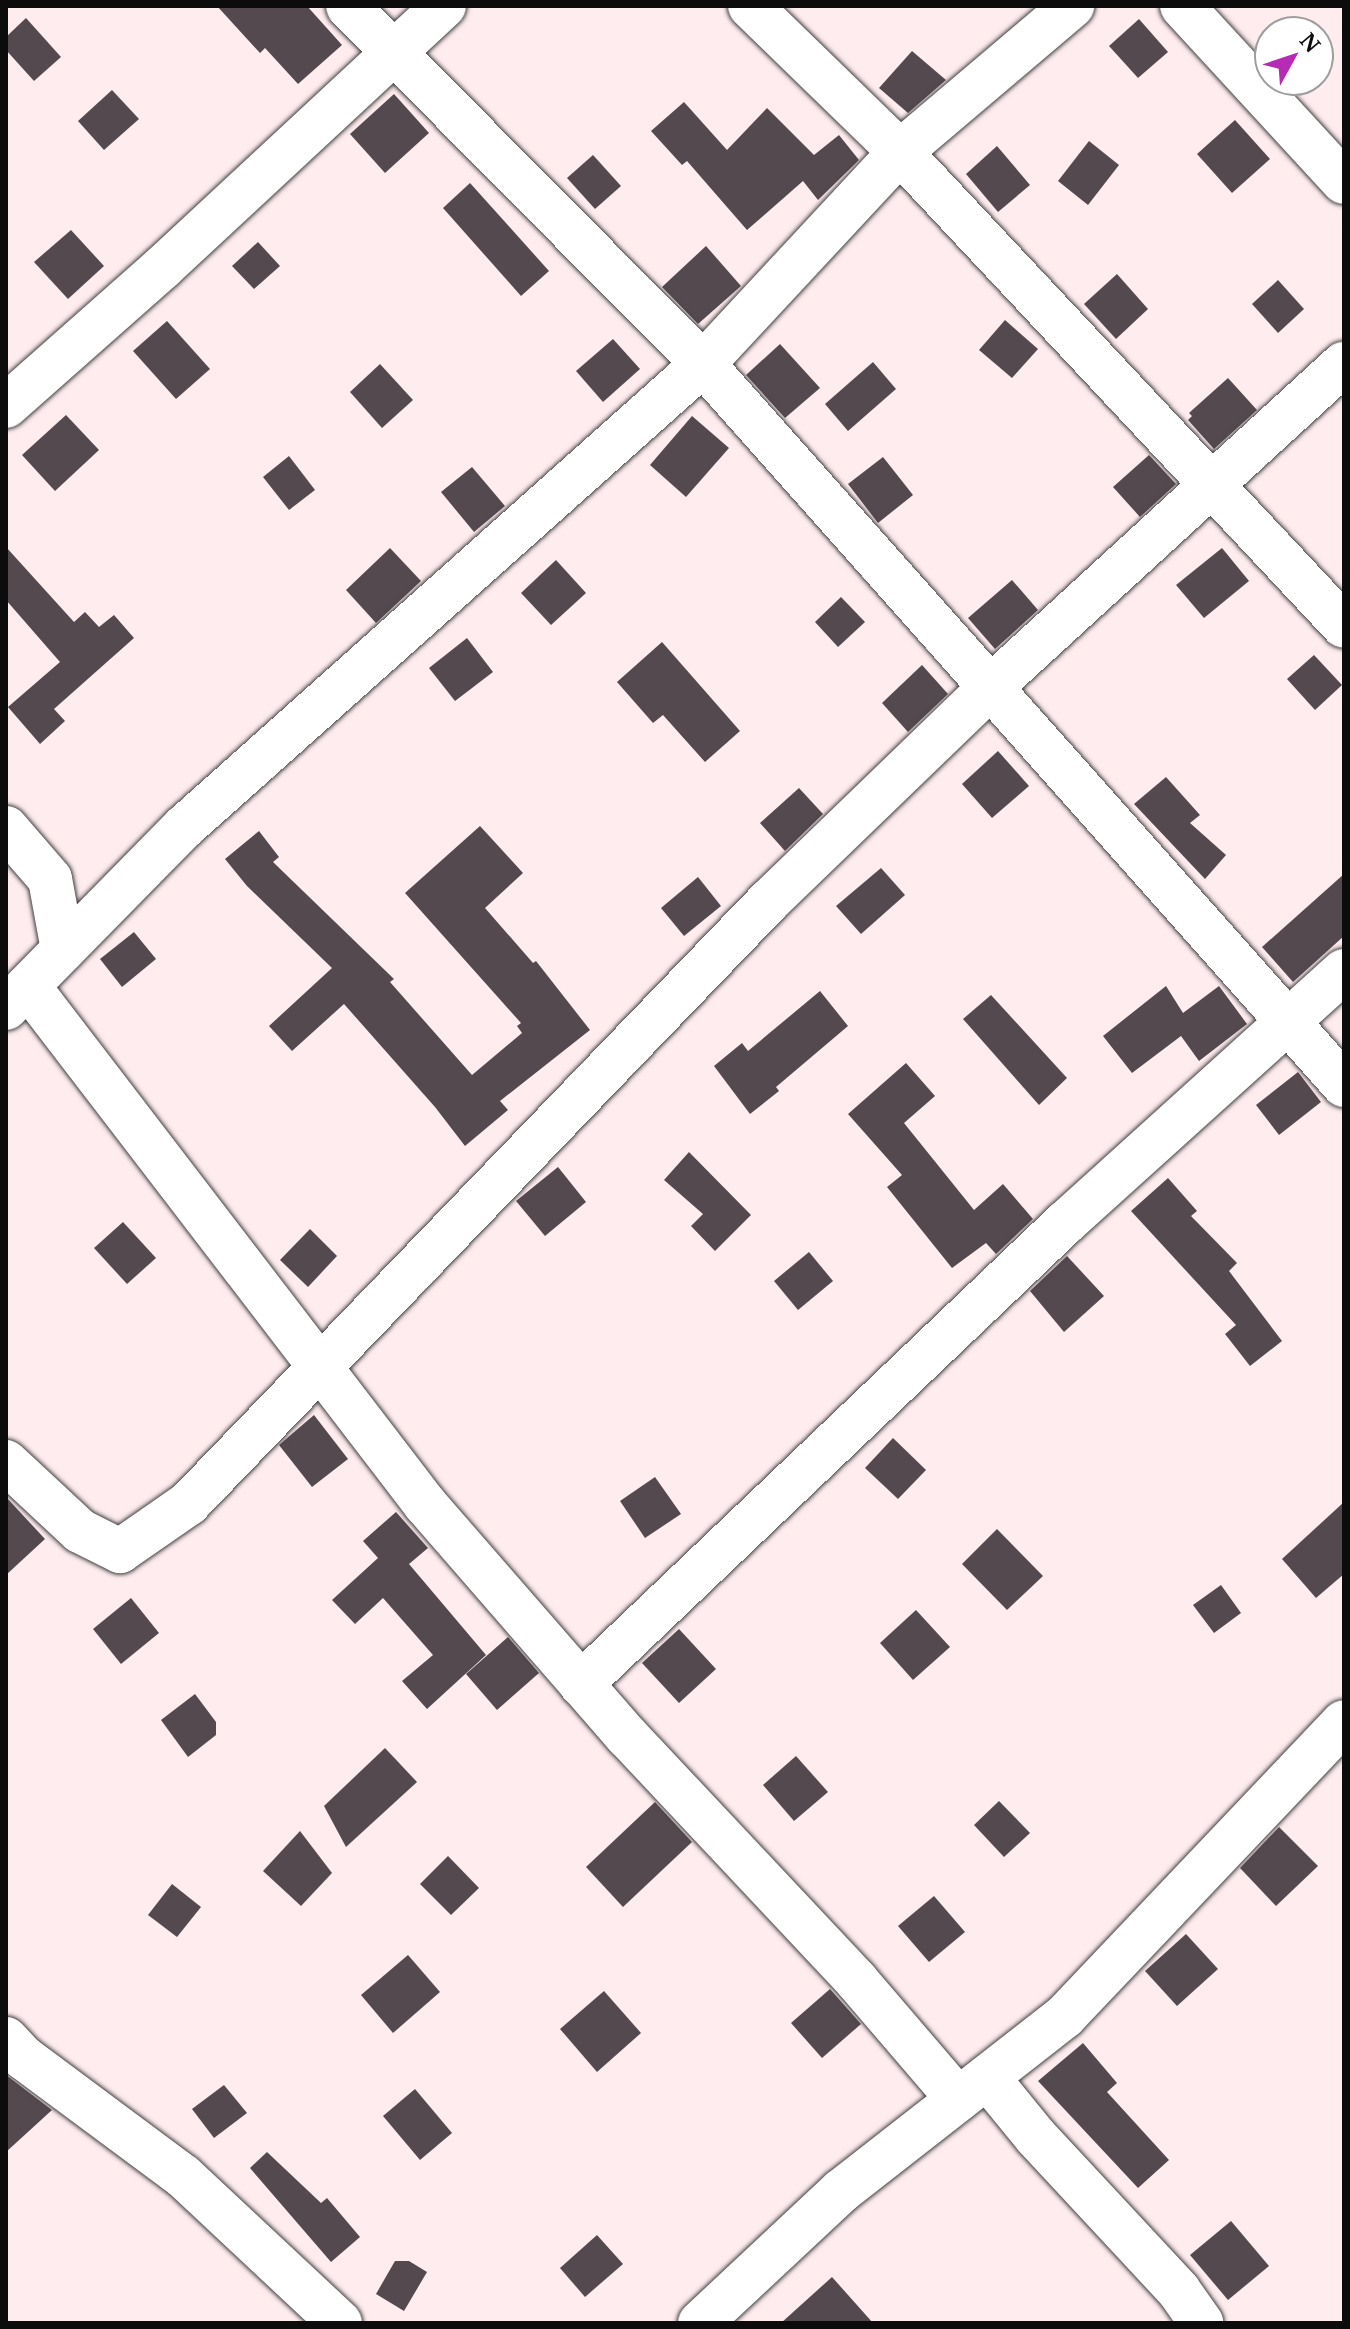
<!DOCTYPE html>
<html>
<head>
<meta charset="utf-8">
<style>
	body { margin:0 }
	#map { position:relative; width:1350px; height:2329px; overflow:hidden; background:#feecef; font-family:"Noto Serif",serif }
	div>[style] { position:absolute }
	.building>* { inset:0; background:#54494f }
	.roads { filter:drop-shadow(0 0 2px #3f3f3f) drop-shadow(0 0 2px #3f3f3f) }
	.minor>* { height:44px; margin:-22px; padding:0 22px; transform-origin:22px; border-radius:22px; background:#fff }
	span { translate:-50% -50%; white-space:nowrap; text-align:center; line-height:1.15; -webkit-text-stroke:8px #fff; paint-order:stroke }
	.frame { position:absolute; inset:0; border:8px solid #0c0c0c; pointer-events:none }
	.north { position:absolute; left:1254px; top:16px; width:80px; height:80px; box-sizing:border-box; background:#fff; border:2px solid #9e9e9e; border-radius:50%; rotate:50deg; font-size:22px; font-weight:700; line-height:32px; text-align:center; color:#0c0c0c }
	.north::after { content:''; display:block; margin:auto; width:28px; height:36px; background:#b62ab6; clip-path:polygon(50% 0,100% 100%,50% 72%,0 100%) }
</style>
</head>
<body>
<div id="map">
	<div class="building">
		<i style="clip-path:polygon(217px 6px,307px 6px,342px 45px,298px 84px,265px 48px,260px 53px)"></i>
		<i style="clip-path:polygon(26px 18px,61px 57px,34px 81px,6px 50px,6px 37px)"></i>
		<i style="clip-path:polygon(1139px 19px,1168px 52px,1138px 78px,1109px 46px)"></i>
		<i style="clip-path:polygon(912px 51px,946px 80px,908px 113px,879px 88px)"></i>
		<i style="clip-path:polygon(112px 90px,139px 119px,104px 150px,78px 121px)"></i>
		<i style="clip-path:polygon(394px 94px,429px 133px,385px 173px,350px 134px)"></i>
		<i style="clip-path:polygon(684px 102px,727px 150px,767px 108px,814px 155px,839px 135px,859px 160px,818px 200px,803px 181px,747px 230px,687px 161px,682px 165px,651px 131px)"></i>
		<i style="clip-path:polygon(1235px 120px,1270px 159px,1232px 193px,1197px 154px)"></i>
		<i style="clip-path:polygon(1089px 141px,1119px 165px,1088px 205px,1058px 181px)"></i>
		<i style="clip-path:polygon(997px 146px,1030px 185px,998px 212px,966px 174px)"></i>
		<i style="clip-path:polygon(593px 155px,621px 186px,595px 209px,567px 178px)"></i>
		<i style="clip-path:polygon(470px 183px,549px 271px,521px 296px,443px 208px)"></i>
		<i style="clip-path:polygon(71px 230px,104px 266px,68px 299px,34px 262px)"></i>
		<i style="clip-path:polygon(258px 242px,280px 266px,254px 289px,232px 266px)"></i>
		<i style="clip-path:polygon(706px 246px,741px 286px,698px 324px,662px 287px)"></i>
		<i style="clip-path:polygon(1117px 274px,1148px 309px,1116px 339px,1084px 304px)"></i>
		<i style="clip-path:polygon(1278px 280px,1304px 309px,1278px 333px,1252px 304px)"></i>
		<i style="clip-path:polygon(1005px 320px,1038px 349px,1012px 378px,979px 350px)"></i>
		<i style="clip-path:polygon(167px 321px,210px 369px,176px 399px,133px 351px)"></i>
		<i style="clip-path:polygon(613px 339px,640px 369px,603px 402px,576px 371px)"></i>
		<i style="clip-path:polygon(780px 344px,820px 388px,785px 418px,746px 375px)"></i>
		<i style="clip-path:polygon(873px 362px,896px 389px,848px 431px,825px 404px)"></i>
		<i style="clip-path:polygon(380px 364px,413px 400px,382px 428px,350px 392px)"></i>
		<i style="clip-path:polygon(1228px 378px,1257px 410px,1214px 449px,1188px 420px,1192px 416px,1189px 413px)"></i>
		<i style="clip-path:polygon(66px 415px,99px 450px,55px 491px,22px 455px)"></i>
		<i style="clip-path:polygon(692px 416px,729px 448px,686px 497px,650px 465px)"></i>
		<i style="clip-path:polygon(1149px 455px,1176px 484px,1140px 517px,1113px 487px)"></i>
		<i style="clip-path:polygon(289px 456px,315px 490px,289px 510px,263px 477px)"></i>
		<i style="clip-path:polygon(883px 457px,913px 495px,878px 523px,848px 484px)"></i>
		<i style="clip-path:polygon(472px 467px,505px 506px,474px 532px,441px 492px)"></i>
		<i style="clip-path:polygon(6px 547px,74px 622px,85px 612px,99px 627px,114px 615px,134px 638px,54px 709px,65px 721px,40px 744px,8px 707px,60px 662px,6px 600px)"></i>
		<i style="clip-path:polygon(390px 548px,421px 581px,376px 623px,346px 590px)"></i>
		<i style="clip-path:polygon(1222px 548px,1249px 581px,1204px 618px,1176px 585px)"></i>
		<i style="clip-path:polygon(556px 560px,586px 593px,551px 625px,521px 593px)"></i>
		<i style="clip-path:polygon(1012px 580px,1038px 610px,995px 649px,968px 618px)"></i>
		<i style="clip-path:polygon(841px 597px,865px 622px,838px 647px,815px 622px)"></i>
		<i style="clip-path:polygon(467px 638px,493px 672px,455px 701px,429px 668px)"></i>
		<i style="clip-path:polygon(662px 642px,740px 731px,705px 762px,663px 715px,653px 723px,617px 682px)"></i>
		<i style="clip-path:polygon(1314px 655px,1342px 685px,1315px 710px,1287px 679px)"></i>
		<i style="clip-path:polygon(922px 665px,948px 694px,908px 732px,882px 703px)"></i>
		<i style="clip-path:polygon(998px 751px,1029px 786px,992px 818px,962px 784px)"></i>
		<i style="clip-path:polygon(1166px 777px,1200px 815px,1190px 823px,1226px 855px,1205px 879px,1134px 804px)"></i>
		<i style="clip-path:polygon(799px 788px,823px 814px,785px 851px,760px 823px)"></i>
		<i style="clip-path:polygon(480px 826px,523px 873px,485px 908px,533px 963px,536px 961px,590px 1030px,500px 1101px,508px 1110px,465px 1146px,435px 1107px,344px 1004px,292px 1051px,269px 1026px,332px 968px,247px 886px,225px 859px,259px 831px,279px 857px,273px 862px,394px 979px,390px 982px,472px 1075px,522px 1033px,517px 1026px,521px 1023px,405px 893px)"></i>
		<i style="clip-path:polygon(881px 868px,905px 895px,861px 934px,836px 906px)"></i>
		<i style="clip-path:polygon(1344px 874px,1344px 936px,1293px 982px,1262px 947px)"></i>
		<i style="clip-path:polygon(698px 877px,721px 906px,684px 936px,661px 908px)"></i>
		<i style="clip-path:polygon(134px 932px,156px 959px,122px 987px,100px 959px)"></i>
		<i style="clip-path:polygon(1166px 986px,1183px 1013px,1219px 986px,1247px 1024px,1199px 1061px,1181px 1036px,1132px 1073px,1103px 1036px)"></i>
		<i style="clip-path:polygon(820px 991px,848px 1026px,776px 1087px,779px 1091px,750px 1114px,714px 1066px,742px 1043px,748px 1051px)"></i>
		<i style="clip-path:polygon(991px 995px,1067px 1078px,1039px 1105px,963px 1019px)"></i>
		<i style="clip-path:polygon(906px 1063px,935px 1096px,904px 1123px,974px 1210px,1003px 1184px,1033px 1219px,996px 1254px,986px 1243px,952px 1268px,887px 1187px,902px 1175px,848px 1114px)"></i>
		<i style="clip-path:polygon(1298px 1072px,1321px 1102px,1279px 1135px,1256px 1105px)"></i>
		<i style="clip-path:polygon(689px 1152px,751px 1215px,715px 1251px,691px 1226px,703px 1214px,664px 1180px)"></i>
		<i style="clip-path:polygon(558px 1167px,586px 1202px,545px 1236px,516px 1201px)"></i>
		<i style="clip-path:polygon(1168px 1178px,1197px 1211px,1191px 1216px,1237px 1263px,1229px 1271px,1282px 1341px,1250px 1366px,1225px 1334px,1236px 1325px,1131px 1211px)"></i>
		<i style="clip-path:polygon(123px 1222px,156px 1258px,127px 1284px,94px 1248px)"></i>
		<i style="clip-path:polygon(310px 1229px,337px 1256px,308px 1287px,280px 1260px)"></i>
		<i style="clip-path:polygon(809px 1252px,833px 1281px,798px 1310px,774px 1281px)"></i>
		<i style="clip-path:polygon(1067px 1256px,1104px 1296px,1064px 1332px,1030px 1291px)"></i>
		<i style="clip-path:polygon(314px 1415px,348px 1459px,312px 1487px,279px 1445px)"></i>
		<i style="clip-path:polygon(893px 1438px,926px 1470px,898px 1499px,865px 1468px)"></i>
		<i style="clip-path:polygon(655px 1477px,681px 1514px,645px 1538px,620px 1501px)"></i>
		<i style="clip-path:polygon(6px 1497px,45px 1539px,6px 1575px)"></i>
		<i style="clip-path:polygon(1344px 1502px,1344px 1574px,1316px 1598px,1282px 1559px)"></i>
		<i style="clip-path:polygon(396px 1512px,428px 1548px,409px 1564px,486px 1655px,427px 1709px,402px 1681px,433px 1655px,383px 1598px,355px 1624px,332px 1600px,378px 1558px,363px 1541px)"></i>
		<i style="clip-path:polygon(997px 1529px,1043px 1576px,1007px 1610px,962px 1564px)"></i>
		<i style="clip-path:polygon(1221px 1585px,1241px 1613px,1214px 1633px,1193px 1605px)"></i>
		<i style="clip-path:polygon(131px 1598px,159px 1633px,121px 1664px,93px 1629px)"></i>
		<i style="clip-path:polygon(916px 1610px,950px 1647px,913px 1680px,880px 1643px)"></i>
		<i style="clip-path:polygon(679px 1629px,716px 1669px,679px 1703px,642px 1663px)"></i>
		<i style="clip-path:polygon(508px 1637px,539px 1673px,497px 1710px,466px 1674px)"></i>
		<i style="clip-path:polygon(195px 1694px,216px 1722px,216px 1735px,188px 1757px,161px 1720px)"></i>
		<i style="clip-path:polygon(385px 1748px,417px 1782px,346px 1847px,324px 1806px)"></i>
		<i style="clip-path:polygon(796px 1756px,828px 1792px,794px 1821px,763px 1785px)"></i>
		<i style="clip-path:polygon(999px 1801px,1030px 1833px,1004px 1857px,974px 1825px)"></i>
		<i style="clip-path:polygon(655px 1802px,692px 1842px,623px 1907px,586px 1867px)"></i>
		<i style="clip-path:polygon(1279px 1827px,1318px 1866px,1276px 1906px,1240px 1868px)"></i>
		<i style="clip-path:polygon(300px 1831px,332px 1873px,301px 1906px,263px 1871px)"></i>
		<i style="clip-path:polygon(448px 1856px,479px 1888px,451px 1915px,420px 1884px)"></i>
		<i style="clip-path:polygon(172px 1884px,201px 1907px,177px 1937px,148px 1915px)"></i>
		<i style="clip-path:polygon(934px 1896px,965px 1932px,929px 1962px,898px 1926px)"></i>
		<i style="clip-path:polygon(1186px 1934px,1218px 1969px,1177px 2006px,1145px 1971px)"></i>
		<i style="clip-path:polygon(408px 1955px,440px 1992px,393px 2033px,361px 1995px)"></i>
		<i style="clip-path:polygon(830px 1989px,861px 2024px,822px 2058px,791px 2023px)"></i>
		<i style="clip-path:polygon(604px 1991px,641px 2033px,597px 2072px,560px 2029px)"></i>
		<i style="clip-path:polygon(1083px 2043px,1117px 2083px,1107px 2092px,1169px 2160px,1138px 2188px,1038px 2081px)"></i>
		<i style="clip-path:polygon(6px 2075px,52px 2110px,6px 2152px)"></i>
		<i style="clip-path:polygon(224px 2085px,247px 2113px,214px 2138px,192px 2109px)"></i>
		<i style="clip-path:polygon(415px 2089px,452px 2133px,420px 2160px,383px 2116px)"></i>
		<i style="clip-path:polygon(267px 2152px,321px 2203px,327px 2198px,360px 2237px,331px 2262px,250px 2168px)"></i>
		<i style="clip-path:polygon(1231px 2221px,1269px 2266px,1228px 2300px,1190px 2255px)"></i>
		<i style="clip-path:polygon(597px 2235px,623px 2264px,585px 2297px,560px 2268px)"></i>
		<i style="clip-path:polygon(395px 2261px,409px 2261px,427px 2272px,404px 2311px,376px 2294px)"></i>
		<i style="clip-path:polygon(832px 2277px,873px 2323px,781px 2323px)"></i>
	</div>
	<div class="roads">
		<div class="minor">
			<i style="left:348px;top:6px;width:504px;rotate:45.24deg"></i>
			<i style="left:703px;top:364px;width:965px;rotate:48.36deg"></i>
			<i style="left:750px;top:6px;width:209px;rotate:44.2deg"></i>
			<i style="left:900px;top:152px;width:649px;rotate:46.87deg"></i>
			<i style="left:1182px;top:6px;width:239px;rotate:47.4deg"></i>
			<i style="left:6px;top:406px;width:208px;rotate:-41.5deg"></i>
			<i style="left:162px;top:268px;width:385px;rotate:-42.9deg"></i>
			<i style="left:6px;top:828px;width:67px;rotate:49.2deg"></i>
			<i style="left:50px;top:879px;width:72px;rotate:79.6deg"></i>
			<i style="left:28px;top:986px;width:653px;rotate:52.53deg"></i>
			<i style="left:425px;top:1504px;width:308px;rotate:49deg"></i>
			<i style="left:627px;top:1736px;width:335px;rotate:46.8deg"></i>
			<i style="left:856px;top:1980px;width:157px;rotate:49.4deg"></i>
			<i style="left:6px;top:1008px;width:254px;rotate:-45.5deg"></i>
			<i style="left:184px;top:827px;width:696px;rotate:-41.74deg"></i>
			<i style="left:703px;top:364px;width:289px;rotate:-47.1deg"></i>
			<i style="left:900px;top:152px;width:226px;rotate:-40.3deg"></i>
			<i style="left:6px;top:1462px;width:101px;rotate:43deg"></i>
			<i style="left:80px;top:1531px;width:45px;rotate:26.6deg"></i>
			<i style="left:120px;top:1551px;width:84px;rotate:-34.8deg"></i>
			<i style="left:189px;top:1503px;width:836px;rotate:-46.07deg"></i>
			<i style="left:769px;top:901px;width:310px;rotate:-44deg"></i>
			<i style="left:992px;top:686px;width:477px;rotate:-42.5deg"></i>
			<i style="left:581px;top:1684px;width:668px;rotate:-43.61deg"></i>
			<i style="left:1065px;top:1223px;width:376px;rotate:-42.1deg"></i>
			<i style="left:6px;top:2039px;width:26px;rotate:47deg"></i>
			<i style="left:24px;top:2058px;width:198px;rotate:36.6deg"></i>
			<i style="left:183px;top:2176px;width:215px;rotate:43.1deg"></i>
			<i style="left:987px;top:2077px;width:77px;rotate:50.8deg"></i>
			<i style="left:1036px;top:2137px;width:210px;rotate:47.1deg"></i>
			<i style="left:1179px;top:2291px;width:39px;rotate:55deg"></i>
			<i style="left:700px;top:2323px;width:193px;rotate:-43.1deg"></i>
			<i style="left:841px;top:2191px;width:284px;rotate:-38deg"></i>
			<i style="left:1065px;top:2016px;width:405px;rotate:-46.5deg"></i>
		</div>
	</div>
	<div class="frame"></div>
	<div class="north">N</div>
</div>
</body>
</html>
